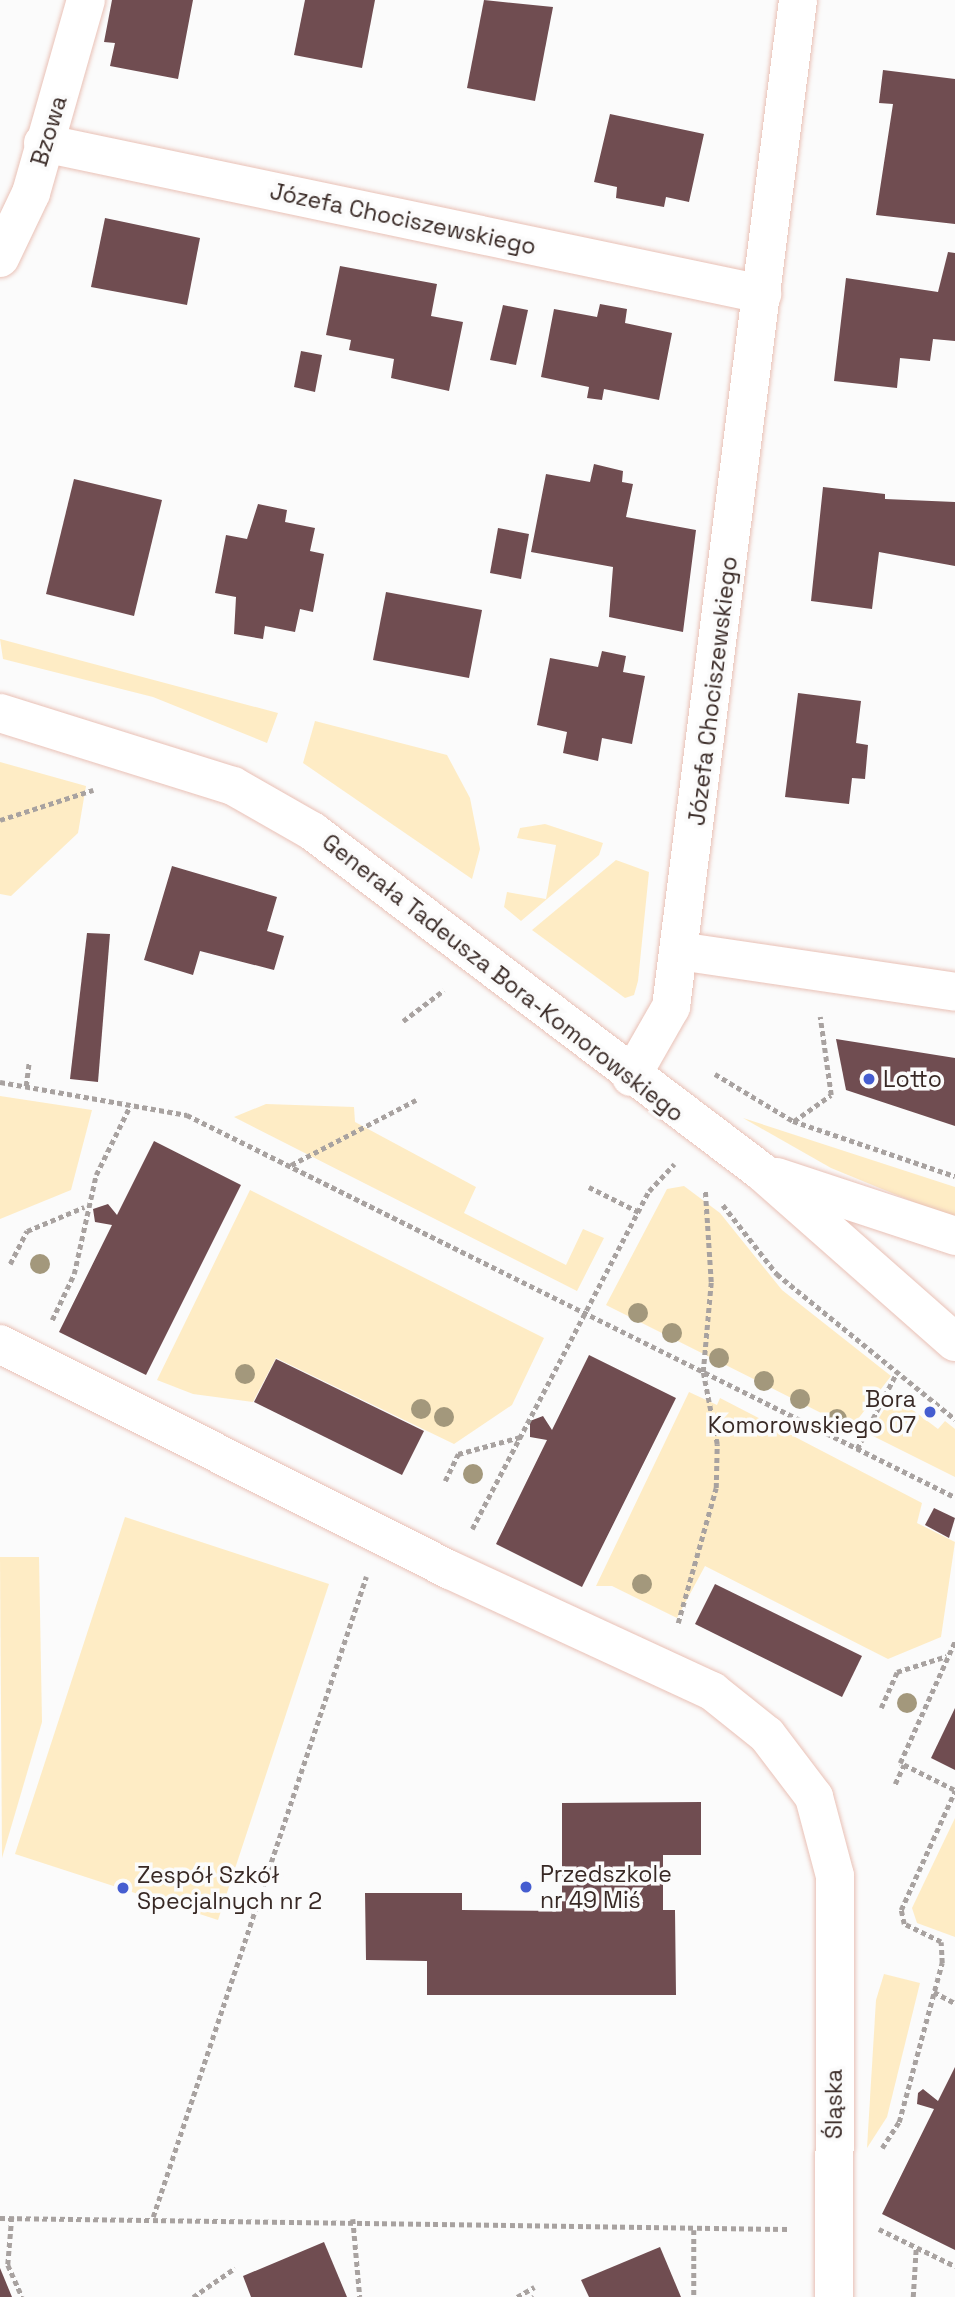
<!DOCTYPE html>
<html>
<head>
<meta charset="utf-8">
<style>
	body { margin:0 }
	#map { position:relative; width:955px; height:2297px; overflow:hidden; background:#fbfbfb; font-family:"Space Grotesk",sans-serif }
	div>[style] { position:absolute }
	.green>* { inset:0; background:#feecc5 }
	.building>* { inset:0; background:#704d51 }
	.path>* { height:4.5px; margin-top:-2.25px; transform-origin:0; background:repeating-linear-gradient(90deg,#a8a2a0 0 5px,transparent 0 8.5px) }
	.roads { filter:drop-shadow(0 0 2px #e9c1b6) drop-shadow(0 0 2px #e9c1b6) }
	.minor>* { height:38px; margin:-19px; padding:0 19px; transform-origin:19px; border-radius:19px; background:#fff }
	.trees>* { width:20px; height:20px; margin:-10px; border-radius:50%; background:#a3987c }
	.dots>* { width:19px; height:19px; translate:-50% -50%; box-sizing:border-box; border:4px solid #fbfbfb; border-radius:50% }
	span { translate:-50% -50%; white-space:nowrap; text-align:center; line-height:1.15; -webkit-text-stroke:7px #fbfbfb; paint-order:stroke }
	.street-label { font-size:23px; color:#382925 }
	.poi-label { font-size:23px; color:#382925 }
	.left { translate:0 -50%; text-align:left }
	.right { translate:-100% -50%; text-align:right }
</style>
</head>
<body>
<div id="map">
	<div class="green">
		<i style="clip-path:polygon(0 639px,278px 713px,267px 743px,153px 697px,3px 659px)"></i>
		<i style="clip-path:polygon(315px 721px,447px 755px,470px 798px,480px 849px,472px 879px,303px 763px)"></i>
		<i style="clip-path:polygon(0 762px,86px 786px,78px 833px,11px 896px,0 894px)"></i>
		<i style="clip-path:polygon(545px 824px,603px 843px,599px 855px,521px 921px,504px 907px,507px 892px,546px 899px,556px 845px,517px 838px,520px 828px)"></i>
		<i style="clip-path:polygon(616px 860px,649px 872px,638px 981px,634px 995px,625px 998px,532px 930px)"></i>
		<i style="clip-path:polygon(0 1096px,92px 1110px,71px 1190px,0 1219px)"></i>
		<i style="clip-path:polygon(266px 1104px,354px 1107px,355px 1122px,476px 1187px,464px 1213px,566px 1265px,583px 1229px,604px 1238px,577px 1291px,234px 1117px)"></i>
		<i style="clip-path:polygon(743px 1118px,955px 1187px,955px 1219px,831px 1168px)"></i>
		<i style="clip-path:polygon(684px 1186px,720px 1213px,782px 1290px,891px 1376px,851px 1428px,606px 1305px,667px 1189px)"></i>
		<i style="clip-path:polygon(250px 1190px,544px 1338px,512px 1405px,454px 1444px,276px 1358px,253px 1402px,193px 1394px,157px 1380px)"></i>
		<i style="clip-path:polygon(689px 1392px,717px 1405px,720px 1398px,922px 1503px,917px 1523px,955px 1542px,941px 1637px,888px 1659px,705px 1566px,677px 1618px,612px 1586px,596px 1586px)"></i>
		<i style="clip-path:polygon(893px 1395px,938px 1429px,945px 1421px,955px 1429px,955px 1477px,869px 1434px)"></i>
		<i style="clip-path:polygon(125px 1517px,329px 1584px,218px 1920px,15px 1854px)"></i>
		<i style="clip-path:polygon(0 1557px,39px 1557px,42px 1722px,2px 1858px)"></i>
		<i style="clip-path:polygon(955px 1818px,955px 1937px,917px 1923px,912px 1908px)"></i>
		<i style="clip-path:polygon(884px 1974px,920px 1983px,887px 2117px,867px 2148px,876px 2000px)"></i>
	</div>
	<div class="building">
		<i style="clip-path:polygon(112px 0,193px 0,178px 79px,110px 66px,115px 43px,104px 42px)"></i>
		<i style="clip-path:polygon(305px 0,375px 0,362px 68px,294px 55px)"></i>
		<i style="clip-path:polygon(484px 0,553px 7px,535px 101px,467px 88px)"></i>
		<i style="clip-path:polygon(883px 70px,955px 79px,955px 224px,876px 215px,893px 104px,879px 103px)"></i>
		<i style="clip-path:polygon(610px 114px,704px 134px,689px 202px,666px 197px,664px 207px,616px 198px,617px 187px,594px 182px)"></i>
		<i style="clip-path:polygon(105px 218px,200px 238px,187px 305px,91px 287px)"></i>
		<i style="clip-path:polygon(948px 252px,955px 253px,955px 341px,933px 339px,930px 361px,900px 358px,897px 388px,834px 381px,846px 278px,938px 292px)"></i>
		<i style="clip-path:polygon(340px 266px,437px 284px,431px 316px,463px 322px,449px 391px,391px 378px,394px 359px,349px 350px,351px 340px,326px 335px)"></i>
		<i style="clip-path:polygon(600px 304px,627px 309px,625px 323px,672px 333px,659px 400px,604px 389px,602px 400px,587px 398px,589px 387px,541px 377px,554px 309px,597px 317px)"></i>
		<i style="clip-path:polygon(503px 305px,528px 310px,516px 365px,490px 360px)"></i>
		<i style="clip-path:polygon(301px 351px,322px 355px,315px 392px,294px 387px)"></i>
		<i style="clip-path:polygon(594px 464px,623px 471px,622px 482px,633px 484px,626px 517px,696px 530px,683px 632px,609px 617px,613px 567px,531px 552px,546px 474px,590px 482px)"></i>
		<i style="clip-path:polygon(74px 479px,162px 500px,134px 616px,46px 594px)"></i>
		<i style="clip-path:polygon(823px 487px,885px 494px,885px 499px,955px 502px,955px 566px,879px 552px,872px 609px,811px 601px)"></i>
		<i style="clip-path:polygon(258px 504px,287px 510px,285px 522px,315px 528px,310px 551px,324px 554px,313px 612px,300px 609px,295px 632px,265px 626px,263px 639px,234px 634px,236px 597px,215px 593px,226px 535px,247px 539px)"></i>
		<i style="clip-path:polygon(498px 528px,529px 534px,521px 579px,490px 573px)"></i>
		<i style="clip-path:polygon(386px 592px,482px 610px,469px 678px,373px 660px)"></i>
		<i style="clip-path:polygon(602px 651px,626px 656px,623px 672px,645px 676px,632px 744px,602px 738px,598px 761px,563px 753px,567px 732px,537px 725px,550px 658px,598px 667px)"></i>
		<i style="clip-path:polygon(798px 693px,861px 701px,856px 743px,868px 745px,865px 779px,852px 778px,849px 804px,785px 797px)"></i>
		<i style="clip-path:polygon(172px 866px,277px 897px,267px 931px,284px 936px,274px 970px,200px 951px,193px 975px,144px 960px)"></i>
		<i style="clip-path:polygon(87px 933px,110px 934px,98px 1082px,70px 1079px)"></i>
		<i style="clip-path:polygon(836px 1039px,955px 1058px,955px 1126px,846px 1090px)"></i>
		<i style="clip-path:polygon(154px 1141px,241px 1185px,146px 1375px,59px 1332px,112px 1225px,95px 1222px,93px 1209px,108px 1204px,117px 1215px)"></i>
		<i style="clip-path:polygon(589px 1355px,676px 1398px,582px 1587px,496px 1544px,547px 1440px,530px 1437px,530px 1421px,543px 1416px,552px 1430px)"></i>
		<i style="clip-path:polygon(276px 1359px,424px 1431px,402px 1475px,254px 1402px)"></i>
		<i style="clip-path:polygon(934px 1508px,955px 1518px,949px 1538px,925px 1525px)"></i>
		<i style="clip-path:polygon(715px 1584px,862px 1656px,842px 1697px,695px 1624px)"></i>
		<i style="clip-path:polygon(955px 1708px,955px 1770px,931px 1758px)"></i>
		<i style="clip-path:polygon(701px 1802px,701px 1855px,663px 1855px,663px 1910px,675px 1910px,676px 1995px,427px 1995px,427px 1961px,366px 1960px,365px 1893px,462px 1893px,462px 1910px,562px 1911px,562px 1803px)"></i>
		<i style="clip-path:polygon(955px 2067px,955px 2250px,882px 2214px,934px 2109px,917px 2104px,918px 2093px,923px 2089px,938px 2101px)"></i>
		<i style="clip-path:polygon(324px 2242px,347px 2297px,251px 2297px,243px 2276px)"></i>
		<i style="clip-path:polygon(660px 2247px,681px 2297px,589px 2297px,581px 2280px)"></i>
		<i style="clip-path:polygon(0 2268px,12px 2297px,0 2297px)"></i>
	</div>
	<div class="path">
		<i style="left:0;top:820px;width:98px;rotate:-17.9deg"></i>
		<i style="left:403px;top:1021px;width:51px;rotate:-37.1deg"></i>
		<i style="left:715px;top:1074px;width:91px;rotate:31.1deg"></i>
		<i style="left:793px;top:1121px;width:171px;rotate:18.8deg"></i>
		<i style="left:0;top:1082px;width:190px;rotate:10deg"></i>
		<i style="left:187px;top:1115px;width:858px;rotate:26.45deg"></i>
		<i style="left:26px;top:1086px;width:25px;rotate:-83deg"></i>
		<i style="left:794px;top:1121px;width:45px;rotate:-35.1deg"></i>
		<i style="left:831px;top:1095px;width:79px;rotate:-98deg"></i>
		<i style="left:291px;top:1165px;width:141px;rotate:-27.5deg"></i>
		<i style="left:589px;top:1187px;width:56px;rotate:26.6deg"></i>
		<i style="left:723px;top:1205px;width:88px;rotate:52deg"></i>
		<i style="left:777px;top:1274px;width:230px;rotate:39.2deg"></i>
		<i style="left:10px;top:1264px;width:37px;rotate:-63deg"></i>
		<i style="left:27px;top:1231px;width:62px;rotate:-22.8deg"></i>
		<i style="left:52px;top:1320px;width:51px;rotate:-64.4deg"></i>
		<i style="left:74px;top:1274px;width:101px;rotate:-77.5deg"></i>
		<i style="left:96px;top:1175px;width:77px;rotate:-63.8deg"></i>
		<i style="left:857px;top:1449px;width:87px;rotate:-62.5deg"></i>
		<i style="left:445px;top:1481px;width:30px;rotate:-64deg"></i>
		<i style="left:458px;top:1454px;width:64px;rotate:-15.3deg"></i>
		<i style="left:472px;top:1529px;width:382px;rotate:-62.4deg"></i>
		<i style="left:649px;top:1191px;width:37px;rotate:-47deg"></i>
		<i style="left:678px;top:1623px;width:140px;rotate:-74.3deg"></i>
		<i style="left:716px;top:1488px;width:44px;rotate:-88.7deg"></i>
		<i style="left:717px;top:1444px;width:73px;rotate:-101deg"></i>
		<i style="left:703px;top:1372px;width:90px;rotate:-84.9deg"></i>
		<i style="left:711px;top:1282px;width:92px;rotate:-93.7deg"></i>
		<i style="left:881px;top:1708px;width:39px;rotate:-66deg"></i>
		<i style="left:897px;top:1672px;width:52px;rotate:-17.7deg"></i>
		<i style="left:895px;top:1784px;width:21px;rotate:-65deg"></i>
		<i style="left:954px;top:1790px;width:60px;rotate:-153.4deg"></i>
		<i style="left:900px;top:1763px;width:134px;rotate:-65.7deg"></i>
		<i style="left:934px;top:1992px;width:24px;rotate:28deg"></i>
		<i style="left:882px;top:2148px;width:31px;rotate:-57deg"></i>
		<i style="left:899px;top:2122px;width:165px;rotate:-74.9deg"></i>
		<i style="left:942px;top:1963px;width:21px;rotate:-93deg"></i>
		<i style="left:941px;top:1942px;width:41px;rotate:-154.1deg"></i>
		<i style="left:904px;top:1924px;width:14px;rotate:-102deg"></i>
		<i style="left:901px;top:1910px;width:131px;rotate:-65.6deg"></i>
		<i style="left:12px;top:2217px;width:48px;rotate:94.8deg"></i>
		<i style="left:8px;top:2265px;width:35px;rotate:66deg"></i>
		<i style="left:153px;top:2217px;width:675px;rotate:-71.59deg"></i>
		<i style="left:0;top:2218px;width:790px;rotate:0.8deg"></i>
		<i style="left:353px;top:2219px;width:78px;rotate:84.9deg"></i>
		<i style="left:879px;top:2229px;width:85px;rotate:26deg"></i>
		<i style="left:694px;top:2230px;width:67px;rotate:90deg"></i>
		<i style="left:193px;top:2297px;width:51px;rotate:-34.6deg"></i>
		<i style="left:517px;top:2297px;width:20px;rotate:-30deg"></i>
		<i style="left:533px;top:2297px;width:1px;rotate:-45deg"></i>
		<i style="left:913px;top:2297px;width:49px;rotate:-86.5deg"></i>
	</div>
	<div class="roads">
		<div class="minor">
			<i style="left:43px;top:143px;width:735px;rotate:11.86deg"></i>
			<i style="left:0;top:258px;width:72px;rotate:-64.5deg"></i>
			<i style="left:31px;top:193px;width:201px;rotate:-74.1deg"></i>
			<i style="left:0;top:713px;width:244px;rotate:17.4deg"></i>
			<i style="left:233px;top:786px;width:91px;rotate:29.7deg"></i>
			<i style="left:312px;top:831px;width:565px;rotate:37.15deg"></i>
			<i style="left:762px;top:1172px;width:257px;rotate:41.4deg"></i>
			<i style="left:679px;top:951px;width:279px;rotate:8.4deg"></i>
			<i style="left:631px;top:1077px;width:81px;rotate:-60.3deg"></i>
			<i style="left:671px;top:1007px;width:1015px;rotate:-82.81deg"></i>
			<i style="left:777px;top:1177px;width:188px;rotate:18.3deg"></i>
			<i style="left:0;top:1344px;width:504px;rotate:26.67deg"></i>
			<i style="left:450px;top:1570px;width:289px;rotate:24.8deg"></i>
			<i style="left:712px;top:1691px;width:70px;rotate:38.7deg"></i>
			<i style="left:767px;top:1735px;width:78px;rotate:52.8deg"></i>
			<i style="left:814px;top:1797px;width:82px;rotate:75.1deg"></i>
			<i style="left:835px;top:1876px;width:421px;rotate:90.1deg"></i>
		</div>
	</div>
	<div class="trees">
		<i style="left:40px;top:1264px"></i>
		<i style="left:638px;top:1313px"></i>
		<i style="left:672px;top:1333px"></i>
		<i style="left:719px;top:1358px"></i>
		<i style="left:245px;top:1374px"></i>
		<i style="left:764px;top:1381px"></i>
		<i style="left:800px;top:1399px"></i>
		<i style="left:421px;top:1409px"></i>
		<i style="left:444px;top:1417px"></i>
		<i style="left:837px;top:1419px"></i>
		<i style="left:473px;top:1474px"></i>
		<i style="left:642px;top:1584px"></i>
		<i style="left:907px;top:1703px"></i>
	</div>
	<div class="dots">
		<i style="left:869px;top:1079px;background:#455dd0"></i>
		<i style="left:930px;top:1412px;background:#455dd0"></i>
		<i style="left:526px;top:1887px;background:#455dd0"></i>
		<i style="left:123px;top:1888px;background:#455dd0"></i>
	</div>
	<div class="street-label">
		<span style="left:49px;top:131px;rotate:-73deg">Bzowa</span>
		<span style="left:403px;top:219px;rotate:12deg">Józefa Chociszewskiego</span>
		<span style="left:713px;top:691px;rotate:-83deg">Józefa Chociszewskiego</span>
		<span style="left:503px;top:978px;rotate:38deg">Generała Tadeusza Bora-Komorowskiego</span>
		<span style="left:834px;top:2104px;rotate:-90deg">Śląska</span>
	</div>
	<div class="poi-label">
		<span class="left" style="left:883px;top:1079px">Lotto</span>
		<span class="right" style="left:916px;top:1412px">Bora<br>Komorowskiego 07</span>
		<span class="left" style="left:540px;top:1887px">Przedszkole<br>nr 49 Miś</span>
		<span class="left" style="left:137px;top:1888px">Zespół Szkół<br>Specjalnych nr 2</span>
	</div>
</div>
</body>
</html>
